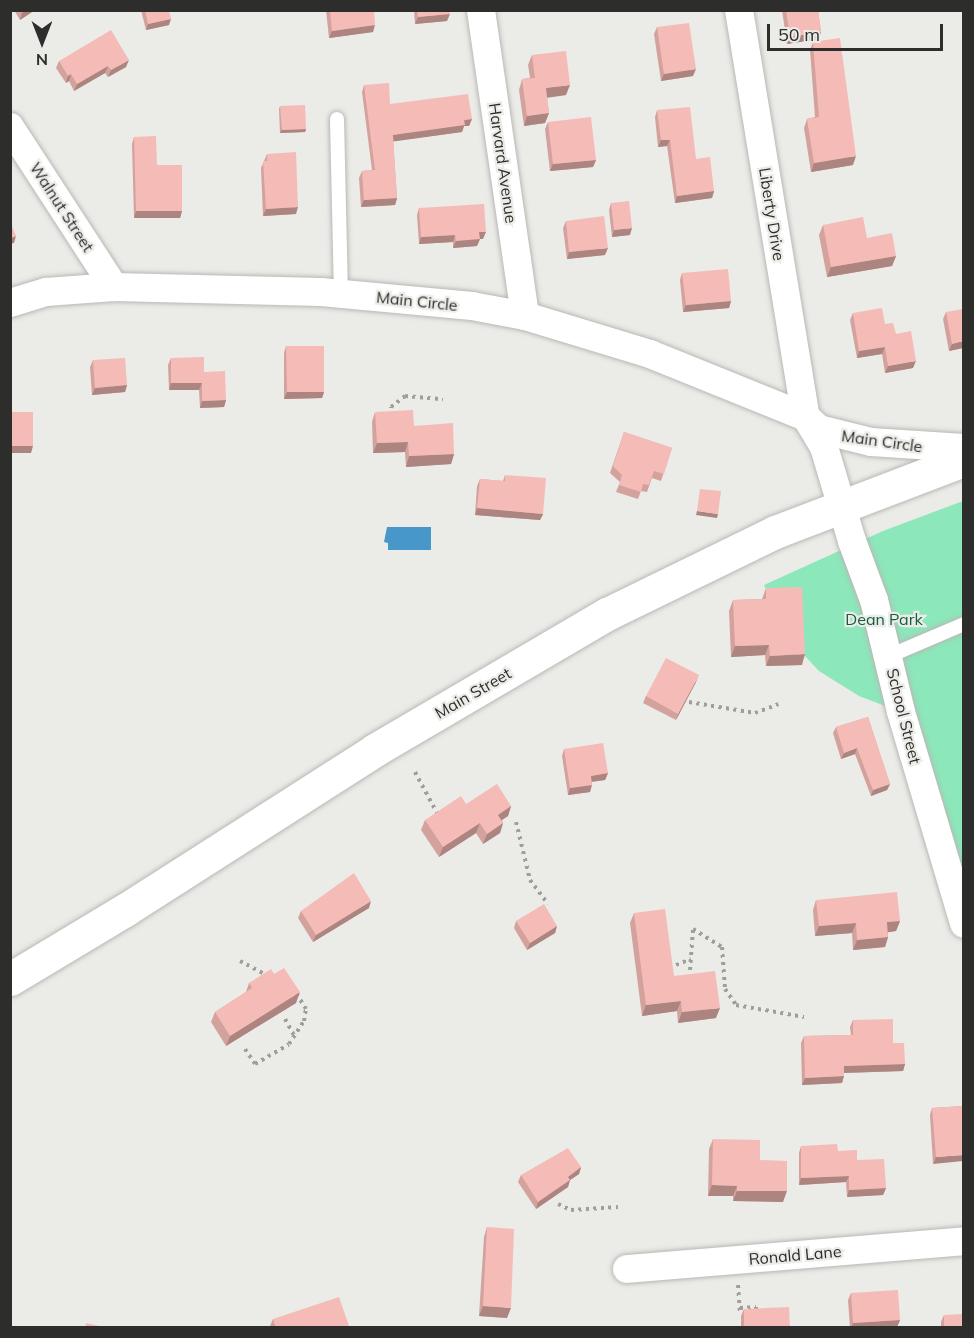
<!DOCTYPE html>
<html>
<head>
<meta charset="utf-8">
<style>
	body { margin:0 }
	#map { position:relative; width:974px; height:1338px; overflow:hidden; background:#ebebe7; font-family:Mulish,sans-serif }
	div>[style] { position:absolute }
	.green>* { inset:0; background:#8ce7ba }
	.water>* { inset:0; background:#4797cb }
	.path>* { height:4px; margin-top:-2px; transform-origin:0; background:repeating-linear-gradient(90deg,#9e9e9b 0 3px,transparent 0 7.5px) }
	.roads { filter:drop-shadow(0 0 2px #b9b8b5) drop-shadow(0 0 2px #b9b8b5) }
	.lane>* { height:14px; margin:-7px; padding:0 7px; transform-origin:7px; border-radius:7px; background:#fff }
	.street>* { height:28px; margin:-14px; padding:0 14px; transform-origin:14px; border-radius:14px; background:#fff }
	.secondary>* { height:33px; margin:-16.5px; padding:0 16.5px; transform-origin:16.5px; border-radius:16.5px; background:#fff }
	.wall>* { inset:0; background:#d3a29d }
	.shaded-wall>* { inset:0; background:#ac8480 }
	.building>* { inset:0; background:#f5bcb7 }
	span { translate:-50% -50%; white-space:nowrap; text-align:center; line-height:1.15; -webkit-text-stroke:4.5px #ebebe7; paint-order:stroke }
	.street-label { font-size:16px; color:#2d2d2c }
	.park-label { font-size:16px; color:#155d40 }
	.frame { position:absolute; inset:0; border:12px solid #2d2d2c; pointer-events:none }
	.north { position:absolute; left:12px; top:12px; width:60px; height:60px; -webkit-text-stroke:4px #ebebe7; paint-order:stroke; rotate:180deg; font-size:16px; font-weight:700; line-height:24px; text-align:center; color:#2d2d2c }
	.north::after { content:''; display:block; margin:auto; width:21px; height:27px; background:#2d2d2c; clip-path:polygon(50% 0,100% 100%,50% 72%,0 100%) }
	.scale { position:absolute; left:767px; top:24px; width:176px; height:27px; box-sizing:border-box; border:3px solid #2d2d2c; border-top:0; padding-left:8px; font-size:18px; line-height:21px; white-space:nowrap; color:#2d2d2c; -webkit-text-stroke:4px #ebebe7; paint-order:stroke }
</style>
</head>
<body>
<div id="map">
	<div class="green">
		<i style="clip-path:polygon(963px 501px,963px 923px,901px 712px,859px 696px,819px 671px,791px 641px,764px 585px,883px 531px)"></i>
	</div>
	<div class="water">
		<i style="clip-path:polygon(387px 527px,431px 527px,431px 550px,388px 550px,388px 543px,384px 542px)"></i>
	</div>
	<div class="path">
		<i style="left:391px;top:416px;width:9px;rotate:-90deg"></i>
		<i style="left:391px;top:407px;width:18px;rotate:-38deg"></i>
		<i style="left:405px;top:396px;width:38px;rotate:5deg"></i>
		<i style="left:689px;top:702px;width:67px;rotate:9.5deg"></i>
		<i style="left:755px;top:713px;width:25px;rotate:-21deg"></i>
		<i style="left:415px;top:772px;width:47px;rotate:61.8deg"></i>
		<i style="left:516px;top:822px;width:60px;rotate:76.4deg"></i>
		<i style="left:530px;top:880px;width:30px;rotate:53deg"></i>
		<i style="left:240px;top:961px;width:30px;rotate:28deg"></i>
		<i style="left:676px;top:965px;width:16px;rotate:-22deg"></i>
		<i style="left:690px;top:970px;width:41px;rotate:-85.8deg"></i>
		<i style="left:693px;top:929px;width:34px;rotate:32deg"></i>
		<i style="left:722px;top:947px;width:42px;rotate:85.9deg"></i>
		<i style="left:725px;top:989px;width:19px;rotate:55deg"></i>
		<i style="left:736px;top:1005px;width:69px;rotate:10deg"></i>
		<i style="left:285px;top:1019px;width:18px;rotate:61deg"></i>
		<i style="left:245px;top:1049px;width:18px;rotate:56deg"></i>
		<i style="left:255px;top:1064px;width:39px;rotate:-30deg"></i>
		<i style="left:289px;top:1044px;width:27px;rotate:-57deg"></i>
		<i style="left:304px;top:1021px;width:12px;rotate:-81deg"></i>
		<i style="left:306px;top:1009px;width:19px;rotate:-122deg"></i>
		<i style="left:558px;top:1204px;width:14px;rotate:25deg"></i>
		<i style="left:571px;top:1210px;width:47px;rotate:-3.7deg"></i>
		<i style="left:738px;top:1285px;width:30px;rotate:86deg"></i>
		<i style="left:740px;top:1308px;width:16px;rotate:-4deg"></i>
		<i style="left:756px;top:1307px;width:4px;rotate:90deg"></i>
	</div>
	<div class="roads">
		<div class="lane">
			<i style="left:337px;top:119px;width:175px;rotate:88.7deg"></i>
			<i style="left:889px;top:656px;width:82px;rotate:-23.1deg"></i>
		</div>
		<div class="street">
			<i style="left:481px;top:10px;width:309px;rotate:81.8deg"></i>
			<i style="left:739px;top:10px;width:412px;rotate:80.7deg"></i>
			<i style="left:806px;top:417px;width:18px;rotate:43deg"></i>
			<i style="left:819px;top:429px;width:54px;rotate:14deg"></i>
			<i style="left:871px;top:442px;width:93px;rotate:3.7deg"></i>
			<i style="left:10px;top:127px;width:191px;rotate:57deg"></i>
			<i style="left:10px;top:303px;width:38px;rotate:-17deg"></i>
			<i style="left:46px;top:292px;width:68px;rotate:-4.2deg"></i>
			<i style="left:114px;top:287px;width:207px;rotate:1.4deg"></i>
			<i style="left:321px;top:292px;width:152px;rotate:5.3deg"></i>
			<i style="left:472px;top:306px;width:54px;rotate:10.7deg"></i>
			<i style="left:525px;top:316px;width:131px;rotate:16.9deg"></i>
			<i style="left:650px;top:354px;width:168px;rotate:22deg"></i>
			<i style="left:806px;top:417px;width:35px;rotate:59deg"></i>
			<i style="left:824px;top:447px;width:98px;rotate:73.4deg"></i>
			<i style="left:852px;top:541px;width:63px;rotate:69.6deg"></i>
			<i style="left:874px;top:600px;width:115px;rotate:76.4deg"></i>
			<i style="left:901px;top:712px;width:221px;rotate:73.4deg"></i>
			<i style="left:627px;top:1269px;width:338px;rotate:-4.7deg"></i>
		</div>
		<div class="secondary">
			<i style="left:10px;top:979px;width:134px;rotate:-31deg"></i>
			<i style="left:125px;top:910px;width:297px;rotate:-32.6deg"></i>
			<i style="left:375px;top:750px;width:269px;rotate:-30.4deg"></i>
			<i style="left:607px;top:614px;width:187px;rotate:-26deg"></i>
			<i style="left:775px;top:532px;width:202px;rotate:-20.9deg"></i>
		</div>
	</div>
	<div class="wall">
		<i style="clip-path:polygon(14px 10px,35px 10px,20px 20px)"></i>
		<i style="clip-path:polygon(141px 10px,169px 10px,169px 25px,146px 30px)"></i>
		<i style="clip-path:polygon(326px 10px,374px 10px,373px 32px,329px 38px)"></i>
		<i style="clip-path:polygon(414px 10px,449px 10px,447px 21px,415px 24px)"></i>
		<i style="clip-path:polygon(782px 10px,818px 10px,821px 32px,819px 39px,787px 44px)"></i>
		<i style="clip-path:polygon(657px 27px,693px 76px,661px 81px,654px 34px)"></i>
		<i style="clip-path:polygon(813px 42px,853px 165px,811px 172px,804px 128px,807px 119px,815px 117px,810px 50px)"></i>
		<i style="clip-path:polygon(532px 55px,566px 95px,547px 98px,549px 113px,545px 123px,524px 126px,519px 90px,522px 79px,530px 78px,528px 65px)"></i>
		<i style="clip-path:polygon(59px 61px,126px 67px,108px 77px,105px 73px,74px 91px,69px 81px,66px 83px,56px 68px)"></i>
		<i style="clip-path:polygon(364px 85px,390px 104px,472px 119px,469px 126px,464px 126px,462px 132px,393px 141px,397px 198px,395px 205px,361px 207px,359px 178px,362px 171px,372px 170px,362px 92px)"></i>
		<i style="clip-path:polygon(280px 106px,306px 129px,305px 132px,280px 133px,279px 109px)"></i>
		<i style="clip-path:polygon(657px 110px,696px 159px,714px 191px,712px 198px,675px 203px,667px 146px,658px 147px,655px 117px)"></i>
		<i style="clip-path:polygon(548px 122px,596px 160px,593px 167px,550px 171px,545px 129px)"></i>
		<i style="clip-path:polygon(134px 137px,157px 165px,182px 211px,180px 218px,134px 218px,132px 144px)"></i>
		<i style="clip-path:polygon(267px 154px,296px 214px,263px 216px,261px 168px)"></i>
		<i style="clip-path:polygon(611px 203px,630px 235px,612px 237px,609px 210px)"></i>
		<i style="clip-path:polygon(419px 208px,483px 239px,480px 239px,477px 246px,453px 248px,453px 242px,419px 244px,417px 215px)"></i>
		<i style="clip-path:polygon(566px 221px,605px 255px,567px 259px,563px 228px)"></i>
		<i style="clip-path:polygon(823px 225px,867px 238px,896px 256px,892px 266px,827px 277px,819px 235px)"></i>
		<i style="clip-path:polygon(682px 273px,731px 301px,729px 308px,683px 312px,680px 280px)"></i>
		<i style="clip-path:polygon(946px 312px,963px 348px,949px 351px,943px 319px)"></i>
		<i style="clip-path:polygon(853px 313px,885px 324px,896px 334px,913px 368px,885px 373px,882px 354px,857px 358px,850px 320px)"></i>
		<i style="clip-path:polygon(286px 346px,324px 392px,322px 398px,284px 399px,284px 353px)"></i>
		<i style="clip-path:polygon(171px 358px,204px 372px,226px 400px,224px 407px,200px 408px,199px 390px,169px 390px,168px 365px)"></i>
		<i style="clip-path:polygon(93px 360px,127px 385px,125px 392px,92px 395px,90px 367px)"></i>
		<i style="clip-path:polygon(375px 412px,414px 426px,454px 454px,451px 464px,406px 467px,405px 452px,373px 453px,372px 422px)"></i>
		<i style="clip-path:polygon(624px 432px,672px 448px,661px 481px,652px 478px,647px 492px,641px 491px,638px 499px,616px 492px,620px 482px,610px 473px)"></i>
		<i style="clip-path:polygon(505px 475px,543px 514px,540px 520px,475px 515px,477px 486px,480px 479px,503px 481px)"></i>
		<i style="clip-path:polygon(766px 588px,802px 665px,766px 666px,765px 655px,731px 657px,729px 611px,733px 600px,762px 599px)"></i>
		<i style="clip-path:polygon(696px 682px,676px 720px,643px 703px,646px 696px)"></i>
		<i style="clip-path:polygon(868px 717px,890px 784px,887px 790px,871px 796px,855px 754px,841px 759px,833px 733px,836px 727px)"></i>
		<i style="clip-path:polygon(564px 749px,608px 773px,605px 780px,592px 782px,590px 792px,568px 795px,562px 756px)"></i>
		<i style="clip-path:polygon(466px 804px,511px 806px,508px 816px,502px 820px,503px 823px,500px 833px,483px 844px,476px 833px,439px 857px,421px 830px,425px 820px)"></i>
		<i style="clip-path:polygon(816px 900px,900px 921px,896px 931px,888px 932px,888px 937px,885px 947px,853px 950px,852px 933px,815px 936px,813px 910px)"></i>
		<i style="clip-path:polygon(369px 908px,313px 942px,298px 918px,301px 911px)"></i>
		<i style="clip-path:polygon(634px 913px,674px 976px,716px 1018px,678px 1023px,677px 1011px,642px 1016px,630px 923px)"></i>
		<i style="clip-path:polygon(516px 921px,557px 926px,555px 933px,527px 950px,514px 928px)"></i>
		<i style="clip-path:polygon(274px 974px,296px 1003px,226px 1046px,211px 1022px,215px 1012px,246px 992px,249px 983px)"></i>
		<i style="clip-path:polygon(853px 1020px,893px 1043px,905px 1064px,903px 1071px,844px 1073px,842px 1083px,802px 1085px,801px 1043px,804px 1036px,851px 1035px,850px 1027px)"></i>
		<i style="clip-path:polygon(963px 1106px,933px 1164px,930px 1115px,932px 1108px)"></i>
		<i style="clip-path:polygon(713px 1139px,760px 1160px,783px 1202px,733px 1201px,733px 1196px,708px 1196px,709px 1149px)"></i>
		<i style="clip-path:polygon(801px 1146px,838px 1151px,857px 1160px,886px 1188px,883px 1195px,847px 1197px,846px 1182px,799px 1185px,799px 1153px)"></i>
		<i style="clip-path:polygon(581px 1167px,579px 1174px,570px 1180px,568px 1187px,536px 1209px,518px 1182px,521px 1175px)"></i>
		<i style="clip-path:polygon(487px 1227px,507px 1318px,479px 1316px,484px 1237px)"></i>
		<i style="clip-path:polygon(851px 1293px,900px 1320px,897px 1327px,850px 1328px,848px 1300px)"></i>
		<i style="clip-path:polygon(744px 1309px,790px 1328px,741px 1328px,741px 1316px)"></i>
		<i style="clip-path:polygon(944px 1315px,963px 1328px,941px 1328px,941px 1322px)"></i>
		<i style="clip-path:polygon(273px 1319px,349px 1326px,348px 1328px,271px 1328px,270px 1326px)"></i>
	</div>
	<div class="shaded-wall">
		<i style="clip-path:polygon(26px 10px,35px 10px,20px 20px,22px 13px)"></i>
		<i style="clip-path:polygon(450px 14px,447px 21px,415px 24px,418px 17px)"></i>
		<i style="clip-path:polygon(171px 19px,169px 25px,146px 30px,148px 24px)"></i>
		<i style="clip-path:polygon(375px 25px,373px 32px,329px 38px,332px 31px)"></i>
		<i style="clip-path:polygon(821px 32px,819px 39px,787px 44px,790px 37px)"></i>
		<i style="clip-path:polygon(129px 60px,126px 67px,108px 77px,111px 70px)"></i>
		<i style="clip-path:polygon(108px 66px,105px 73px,74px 91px,77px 84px)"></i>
		<i style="clip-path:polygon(696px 69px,693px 76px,661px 81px,664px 74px)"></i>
		<i style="clip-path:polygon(71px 74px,69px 81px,66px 83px,68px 76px)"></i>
		<i style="clip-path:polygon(570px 85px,566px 95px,542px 98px,546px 88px)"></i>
		<i style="clip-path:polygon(549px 113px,545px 123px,524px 126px,527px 116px)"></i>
		<i style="clip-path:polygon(472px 119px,469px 126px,464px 126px,462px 132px,390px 142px,393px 135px)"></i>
		<i style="clip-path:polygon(306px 129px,305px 132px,280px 133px,282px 130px)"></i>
		<i style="clip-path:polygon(661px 140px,670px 140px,667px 146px,658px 147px)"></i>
		<i style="clip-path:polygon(856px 156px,853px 165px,811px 172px,814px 163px)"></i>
		<i style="clip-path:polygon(596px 160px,593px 167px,550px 171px,553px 164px)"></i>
		<i style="clip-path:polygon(714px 191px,712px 198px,675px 203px,677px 196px)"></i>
		<i style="clip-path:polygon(397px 198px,395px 205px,361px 207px,364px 200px)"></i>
		<i style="clip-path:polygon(298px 207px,296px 214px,263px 216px,266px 209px)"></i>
		<i style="clip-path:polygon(136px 211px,182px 211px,180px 218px,134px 218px)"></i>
		<i style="clip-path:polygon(632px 228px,630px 235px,612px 237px,614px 230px)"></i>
		<i style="clip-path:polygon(479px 232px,486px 232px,483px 239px,480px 239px,477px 246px,453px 248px,456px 241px)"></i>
		<i style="clip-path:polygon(455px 235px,453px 242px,419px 244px,421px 237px)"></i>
		<i style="clip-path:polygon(16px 236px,14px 243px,10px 244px,10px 238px)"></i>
		<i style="clip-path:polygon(608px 248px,605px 255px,567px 259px,569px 252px)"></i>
		<i style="clip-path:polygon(896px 256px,892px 266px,827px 277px,831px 267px)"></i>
		<i style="clip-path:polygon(731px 301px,729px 308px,683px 312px,686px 305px)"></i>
		<i style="clip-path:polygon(963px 341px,963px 348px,949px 351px,952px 344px)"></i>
		<i style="clip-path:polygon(885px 347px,882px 354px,857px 358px,859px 351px)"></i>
		<i style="clip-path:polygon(916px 361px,913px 368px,885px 373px,888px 366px)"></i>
		<i style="clip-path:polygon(171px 383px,202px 383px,199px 390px,169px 390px)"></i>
		<i style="clip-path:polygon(127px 385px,125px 392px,92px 395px,95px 388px)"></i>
		<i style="clip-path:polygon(287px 392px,324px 392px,322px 398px,284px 399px)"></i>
		<i style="clip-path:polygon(226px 400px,224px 407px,200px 408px,202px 401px)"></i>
		<i style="clip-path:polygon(408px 442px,405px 452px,373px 453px,377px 443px)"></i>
		<i style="clip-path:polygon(10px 446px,33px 446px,31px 453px,10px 453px)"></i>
		<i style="clip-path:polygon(454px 454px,451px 464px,406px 467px,409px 456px)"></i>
		<i style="clip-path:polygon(477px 508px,543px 514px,540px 520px,475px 515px)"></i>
		<i style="clip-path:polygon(697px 511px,718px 514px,717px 518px,696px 515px)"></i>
		<i style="clip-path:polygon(769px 645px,765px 655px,731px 657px,735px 646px)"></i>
		<i style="clip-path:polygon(805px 654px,802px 665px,766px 666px,770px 656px)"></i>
		<i style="clip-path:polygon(699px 675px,696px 682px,676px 720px,678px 714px)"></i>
		<i style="clip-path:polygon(857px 748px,855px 754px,841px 759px,844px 753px)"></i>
		<i style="clip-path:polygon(608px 773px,605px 780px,588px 782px,591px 776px)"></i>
		<i style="clip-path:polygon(890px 784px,887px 790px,871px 796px,873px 790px)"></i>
		<i style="clip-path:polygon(592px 785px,590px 792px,568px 795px,570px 788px)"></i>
		<i style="clip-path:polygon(511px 806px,508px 816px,494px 825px,498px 815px)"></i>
		<i style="clip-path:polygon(480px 823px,476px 833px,439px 857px,443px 847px)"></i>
		<i style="clip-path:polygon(503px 823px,500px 833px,483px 844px,487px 834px)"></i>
		<i style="clip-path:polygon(371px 901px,369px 908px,313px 942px,316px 935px)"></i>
		<i style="clip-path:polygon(900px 921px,896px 931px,883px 933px,887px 922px)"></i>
		<i style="clip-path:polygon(856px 923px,852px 933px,815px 936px,819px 926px)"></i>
		<i style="clip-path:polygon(557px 926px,555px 933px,527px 950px,530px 943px)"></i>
		<i style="clip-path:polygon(888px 937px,885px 947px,853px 950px,857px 940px)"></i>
		<i style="clip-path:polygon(300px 992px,296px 1003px,226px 1046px,230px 1036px)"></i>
		<i style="clip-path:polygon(681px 1001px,677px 1011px,642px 1016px,646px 1005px)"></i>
		<i style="clip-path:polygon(720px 1008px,716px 1018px,678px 1023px,682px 1012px)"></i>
		<i style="clip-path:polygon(905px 1064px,903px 1071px,841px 1073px,844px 1066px)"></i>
		<i style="clip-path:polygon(844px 1076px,842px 1083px,802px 1085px,805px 1078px)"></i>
		<i style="clip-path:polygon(963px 1155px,963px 1161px,933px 1164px,936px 1157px)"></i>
		<i style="clip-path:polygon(581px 1167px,579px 1174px,570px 1180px,568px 1187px,536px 1209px,538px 1202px,568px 1177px)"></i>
		<i style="clip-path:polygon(849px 1176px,846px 1182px,799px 1185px,801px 1178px)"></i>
		<i style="clip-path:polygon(712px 1185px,737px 1186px,733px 1196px,708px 1196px)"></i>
		<i style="clip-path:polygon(886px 1188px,883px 1195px,847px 1197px,849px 1190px)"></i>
		<i style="clip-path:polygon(737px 1191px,787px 1191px,783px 1202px,733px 1201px)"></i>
		<i style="clip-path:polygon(483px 1306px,511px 1308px,507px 1318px,479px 1316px)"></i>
		<i style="clip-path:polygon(900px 1320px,897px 1327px,851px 1328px,853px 1323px)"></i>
	</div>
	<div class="building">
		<i style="clip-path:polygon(145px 10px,169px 10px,171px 19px,148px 24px)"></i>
		<i style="clip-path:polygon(330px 10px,374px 10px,375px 25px,332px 31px)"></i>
		<i style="clip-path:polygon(417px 10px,449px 10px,450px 14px,418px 17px)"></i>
		<i style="clip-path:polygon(786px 10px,818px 10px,821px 32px,790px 37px)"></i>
		<i style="clip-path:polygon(689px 23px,696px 69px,664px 74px,657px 27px)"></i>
		<i style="clip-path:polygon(111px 30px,129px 60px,111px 70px,108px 66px,77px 84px,71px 74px,68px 76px,59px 61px)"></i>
		<i style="clip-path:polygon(840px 38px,856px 156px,814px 163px,807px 119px,819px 117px,813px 42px)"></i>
		<i style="clip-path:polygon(566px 51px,570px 85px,546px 88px,549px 113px,527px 116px,522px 79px,535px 78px,532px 55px)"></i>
		<i style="clip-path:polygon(389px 83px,390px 104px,468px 94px,472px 119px,464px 120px,465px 125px,393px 135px,397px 198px,364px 200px,362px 171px,375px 170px,364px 85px)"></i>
		<i style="clip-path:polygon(305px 105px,306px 129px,282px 130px,280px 106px)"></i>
		<i style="clip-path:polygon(690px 107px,696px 159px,710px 157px,714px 191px,677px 196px,670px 140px,661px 140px,657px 110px)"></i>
		<i style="clip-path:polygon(591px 117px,596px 160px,553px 164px,548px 122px)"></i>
		<i style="clip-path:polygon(156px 136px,157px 165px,182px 165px,182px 211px,136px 211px,134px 137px)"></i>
		<i style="clip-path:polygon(296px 152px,298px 207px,266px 209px,263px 161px,267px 161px,267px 154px)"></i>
		<i style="clip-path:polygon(629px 201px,632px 228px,614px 230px,611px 203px)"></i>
		<i style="clip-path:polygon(484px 204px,486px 232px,479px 232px,480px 239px,456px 241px,455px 235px,421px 237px,419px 208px)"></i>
		<i style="clip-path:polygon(604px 216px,608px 248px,569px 252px,566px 221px)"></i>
		<i style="clip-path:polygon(863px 217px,867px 238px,892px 233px,896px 256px,831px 267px,823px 225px)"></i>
		<i style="clip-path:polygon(10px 221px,16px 236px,10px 238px)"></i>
		<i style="clip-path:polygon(728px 269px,731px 301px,686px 305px,682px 273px)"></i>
		<i style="clip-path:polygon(882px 308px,885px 324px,893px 323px,896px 334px,911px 331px,916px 361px,888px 366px,885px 347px,859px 351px,853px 313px)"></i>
		<i style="clip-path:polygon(963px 309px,963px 341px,952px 344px,946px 312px)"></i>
		<i style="clip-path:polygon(286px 346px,324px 346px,324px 392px,287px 392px)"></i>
		<i style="clip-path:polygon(204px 357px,204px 372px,225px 371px,226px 400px,202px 401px,202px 383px,171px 383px,171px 358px)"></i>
		<i style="clip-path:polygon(125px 358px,127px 385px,95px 388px,93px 360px)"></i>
		<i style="clip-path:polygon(413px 410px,414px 426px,453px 423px,454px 454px,409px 456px,408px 442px,377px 443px,375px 412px)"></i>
		<i style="clip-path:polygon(10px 412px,33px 412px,33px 446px,10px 446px)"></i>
		<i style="clip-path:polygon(624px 432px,672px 448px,664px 474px,654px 471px,649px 485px,643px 484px,641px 492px,619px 485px,622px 475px,613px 466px)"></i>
		<i style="clip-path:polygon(505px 475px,546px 478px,543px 514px,477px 508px,480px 479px,505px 481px)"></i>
		<i style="clip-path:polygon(700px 489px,721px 491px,718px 514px,697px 511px)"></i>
		<i style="clip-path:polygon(802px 587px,805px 654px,770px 656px,769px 645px,735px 646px,733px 600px,766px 599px,766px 588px)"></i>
		<i style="clip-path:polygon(666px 658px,699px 675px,678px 714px,646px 696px)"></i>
		<i style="clip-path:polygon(868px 717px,890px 784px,873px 790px,857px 748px,844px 753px,836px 727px)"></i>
		<i style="clip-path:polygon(603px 743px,608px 773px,591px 776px,592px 785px,570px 788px,564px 749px)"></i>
		<i style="clip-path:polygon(497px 784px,511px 806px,498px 815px,503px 823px,487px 834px,480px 823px,443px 847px,425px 820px,461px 796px,466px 804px)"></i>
		<i style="clip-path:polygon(354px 873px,371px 901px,316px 935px,301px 911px)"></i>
		<i style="clip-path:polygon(897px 892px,900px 921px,887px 922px,888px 937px,857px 940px,856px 923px,819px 926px,816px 900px)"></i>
		<i style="clip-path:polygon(544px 904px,557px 926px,530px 943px,516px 921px)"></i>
		<i style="clip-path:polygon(665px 909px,674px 976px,715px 971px,720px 1008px,682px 1012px,681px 1001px,646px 1005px,634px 913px)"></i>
		<i style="clip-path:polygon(284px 968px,300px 992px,230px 1036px,215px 1012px,252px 988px,249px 983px,271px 969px,274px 974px)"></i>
		<i style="clip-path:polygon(893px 1019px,893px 1043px,904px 1043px,905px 1064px,844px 1066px,844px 1076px,805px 1078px,804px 1036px,853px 1035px,853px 1020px)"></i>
		<i style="clip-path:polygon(963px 1106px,963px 1155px,936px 1157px,932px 1108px)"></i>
		<i style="clip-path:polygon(713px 1139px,760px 1140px,760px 1160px,787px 1161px,787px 1191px,737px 1191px,737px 1186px,712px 1185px)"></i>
		<i style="clip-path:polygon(837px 1144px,838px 1151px,857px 1150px,857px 1160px,884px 1159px,886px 1188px,849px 1190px,849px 1176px,801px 1178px,801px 1146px)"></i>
		<i style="clip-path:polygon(568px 1148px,581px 1167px,568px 1177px,570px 1180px,538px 1202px,521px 1175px)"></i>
		<i style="clip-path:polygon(487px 1227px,514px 1229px,511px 1308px,483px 1306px)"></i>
		<i style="clip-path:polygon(898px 1290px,900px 1320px,853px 1323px,851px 1293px)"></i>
		<i style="clip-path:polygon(339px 1297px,349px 1326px,346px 1328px,276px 1328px,273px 1319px)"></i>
		<i style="clip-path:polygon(789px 1307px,790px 1328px,744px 1328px,744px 1309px)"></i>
		<i style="clip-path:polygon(963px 1314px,963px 1328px,944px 1328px,944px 1315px)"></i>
		<i style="clip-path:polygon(86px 1323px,108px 1328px,85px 1328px)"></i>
	</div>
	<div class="street-label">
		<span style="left:503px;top:163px;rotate:82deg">Harvard Avenue</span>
		<span style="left:62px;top:207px;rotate:57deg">Walnut Street</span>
		<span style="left:772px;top:214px;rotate:81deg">Liberty Drive</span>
		<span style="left:417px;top:301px;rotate:6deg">Main Circle</span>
		<span style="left:882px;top:441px;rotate:8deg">Main Circle</span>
		<span style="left:473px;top:693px;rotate:-30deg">Main Street</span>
		<span style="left:904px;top:716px;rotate:76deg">School Street</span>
		<span style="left:795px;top:1255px;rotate:-5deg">Ronald Lane</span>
	</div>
	<div class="park-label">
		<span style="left:884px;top:619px">Dean Park</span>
	</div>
	<div class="frame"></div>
	<div class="north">N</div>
	<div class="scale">50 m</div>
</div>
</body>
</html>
